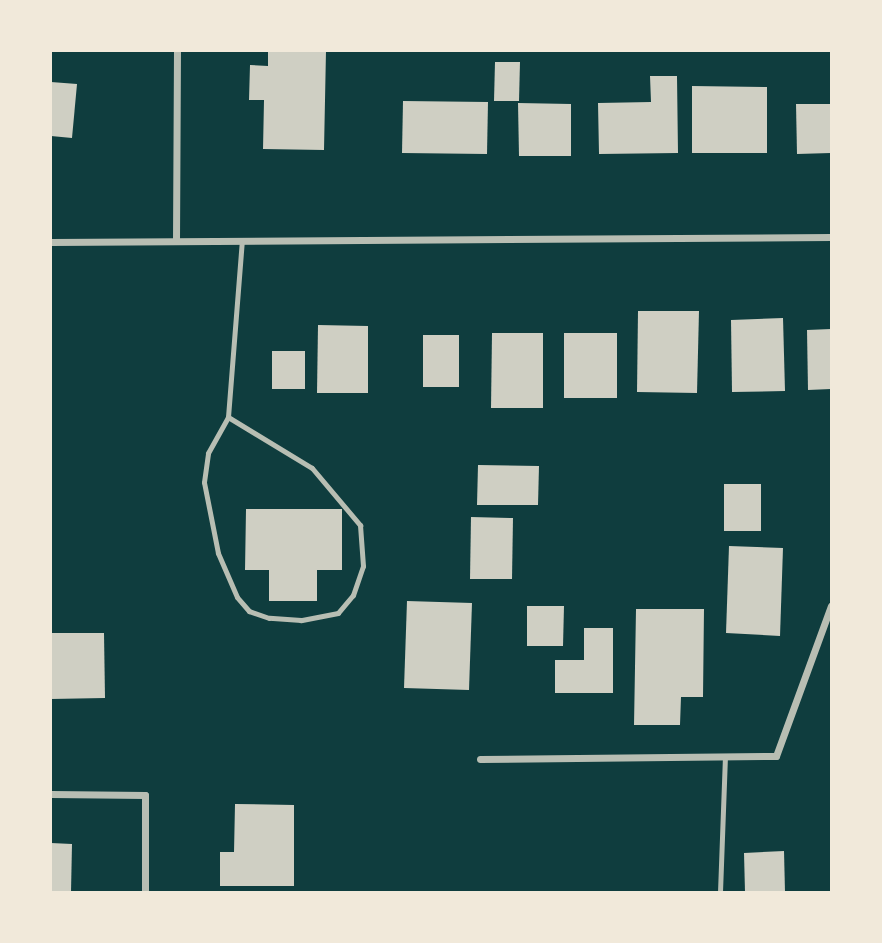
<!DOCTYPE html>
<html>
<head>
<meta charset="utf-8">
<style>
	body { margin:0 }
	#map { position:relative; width:882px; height:943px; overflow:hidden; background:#0f3d3e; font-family:Montserrat,sans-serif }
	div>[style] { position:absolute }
	.building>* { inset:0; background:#cfcfc3 }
	.service>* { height:5px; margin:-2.5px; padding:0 2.5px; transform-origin:2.5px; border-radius:2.5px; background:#b8beb3 }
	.minor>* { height:7px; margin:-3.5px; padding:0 3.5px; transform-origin:3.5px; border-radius:3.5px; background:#b8beb3 }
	span { translate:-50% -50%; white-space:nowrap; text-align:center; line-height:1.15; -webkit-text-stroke:7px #f1e9da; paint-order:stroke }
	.frame { position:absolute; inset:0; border:52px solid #f1e9da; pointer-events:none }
</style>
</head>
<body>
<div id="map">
	<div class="building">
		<i style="clip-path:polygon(268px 51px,326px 51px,324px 150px,263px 149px,264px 100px,249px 100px,250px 65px,268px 66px)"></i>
		<i style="clip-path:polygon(495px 62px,520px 62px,519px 101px,494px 101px)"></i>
		<i style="clip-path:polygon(650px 76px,677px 76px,678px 153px,599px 154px,598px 103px,651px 102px)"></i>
		<i style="clip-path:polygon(51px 82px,77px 84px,72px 138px,51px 136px)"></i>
		<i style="clip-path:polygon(692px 86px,767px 87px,767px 153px,692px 153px)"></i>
		<i style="clip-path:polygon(403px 101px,488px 102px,487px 154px,402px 153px)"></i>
		<i style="clip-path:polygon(518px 103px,571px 104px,571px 156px,519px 156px)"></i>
		<i style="clip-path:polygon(796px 104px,831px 104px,831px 153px,797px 154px)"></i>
		<i style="clip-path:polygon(638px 311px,699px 311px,697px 393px,637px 392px)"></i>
		<i style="clip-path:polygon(783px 318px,785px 391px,732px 392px,731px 320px)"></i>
		<i style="clip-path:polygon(318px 325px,368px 326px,368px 393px,317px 393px)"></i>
		<i style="clip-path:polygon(831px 329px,831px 389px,808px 390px,807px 330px)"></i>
		<i style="clip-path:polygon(492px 333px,543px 333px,543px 408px,491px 408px)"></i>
		<i style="clip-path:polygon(564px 333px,617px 333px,617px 398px,564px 398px)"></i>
		<i style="clip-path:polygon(423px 335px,459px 335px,459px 387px,423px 387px)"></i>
		<i style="clip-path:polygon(272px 351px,305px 351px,305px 389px,272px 389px)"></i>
		<i style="clip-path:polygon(478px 465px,539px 466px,538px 505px,477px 505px)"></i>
		<i style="clip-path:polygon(724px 484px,761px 484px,761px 531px,724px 531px)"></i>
		<i style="clip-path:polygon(246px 509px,342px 509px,342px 570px,317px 570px,317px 601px,269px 601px,269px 570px,245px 570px)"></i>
		<i style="clip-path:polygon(471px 517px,513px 518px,512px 579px,470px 579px)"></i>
		<i style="clip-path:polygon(729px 546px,783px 548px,780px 636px,726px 633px)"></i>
		<i style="clip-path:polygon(407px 601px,472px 603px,469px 690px,404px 688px)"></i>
		<i style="clip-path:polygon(527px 606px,564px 606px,563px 646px,527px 646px)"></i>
		<i style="clip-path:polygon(636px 609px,704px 609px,703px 697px,681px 697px,680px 725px,634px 725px)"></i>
		<i style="clip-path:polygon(584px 628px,613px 628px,613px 693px,555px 693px,555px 660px,584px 660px)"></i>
		<i style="clip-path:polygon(51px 633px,104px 633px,105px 698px,51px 699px)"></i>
		<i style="clip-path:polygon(235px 804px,294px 805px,294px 886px,220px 886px,220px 852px,234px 852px)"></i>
		<i style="clip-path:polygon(51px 843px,72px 844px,71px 892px,51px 892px)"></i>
		<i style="clip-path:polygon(784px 851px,785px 892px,745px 892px,744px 853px)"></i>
	</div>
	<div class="service">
		<i style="left:228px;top:417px;width:98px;rotate:31.3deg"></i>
		<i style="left:312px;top:468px;width:75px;rotate:49.9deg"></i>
		<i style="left:360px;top:525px;width:41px;rotate:85.8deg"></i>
		<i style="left:363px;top:566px;width:31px;rotate:109deg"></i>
		<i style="left:353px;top:595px;width:23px;rotate:130deg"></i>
		<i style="left:338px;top:613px;width:38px;rotate:169deg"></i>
		<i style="left:301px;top:620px;width:32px;rotate:-176deg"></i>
		<i style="left:269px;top:618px;width:21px;rotate:-161deg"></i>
		<i style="left:249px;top:611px;width:18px;rotate:-131deg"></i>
		<i style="left:237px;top:597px;width:48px;rotate:-113.4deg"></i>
		<i style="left:218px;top:553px;width:72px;rotate:-101.2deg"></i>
		<i style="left:204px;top:482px;width:29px;rotate:-82deg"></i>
		<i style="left:208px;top:453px;width:41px;rotate:-60.9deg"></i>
		<i style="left:228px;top:417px;width:177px;rotate:-85.5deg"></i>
		<i style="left:720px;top:892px;width:135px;rotate:-87.9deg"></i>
	</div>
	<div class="minor">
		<i style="left:176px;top:241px;width:190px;rotate:-89.7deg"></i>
		<i style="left:51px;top:242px;width:780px;rotate:-0.37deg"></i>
		<i style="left:480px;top:759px;width:296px;rotate:-0.6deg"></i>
		<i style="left:776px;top:756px;width:160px;rotate:-69.9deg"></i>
		<i style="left:51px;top:794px;width:94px;rotate:0.6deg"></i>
		<i style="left:145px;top:795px;width:97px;rotate:90deg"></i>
	</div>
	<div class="frame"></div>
</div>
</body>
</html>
